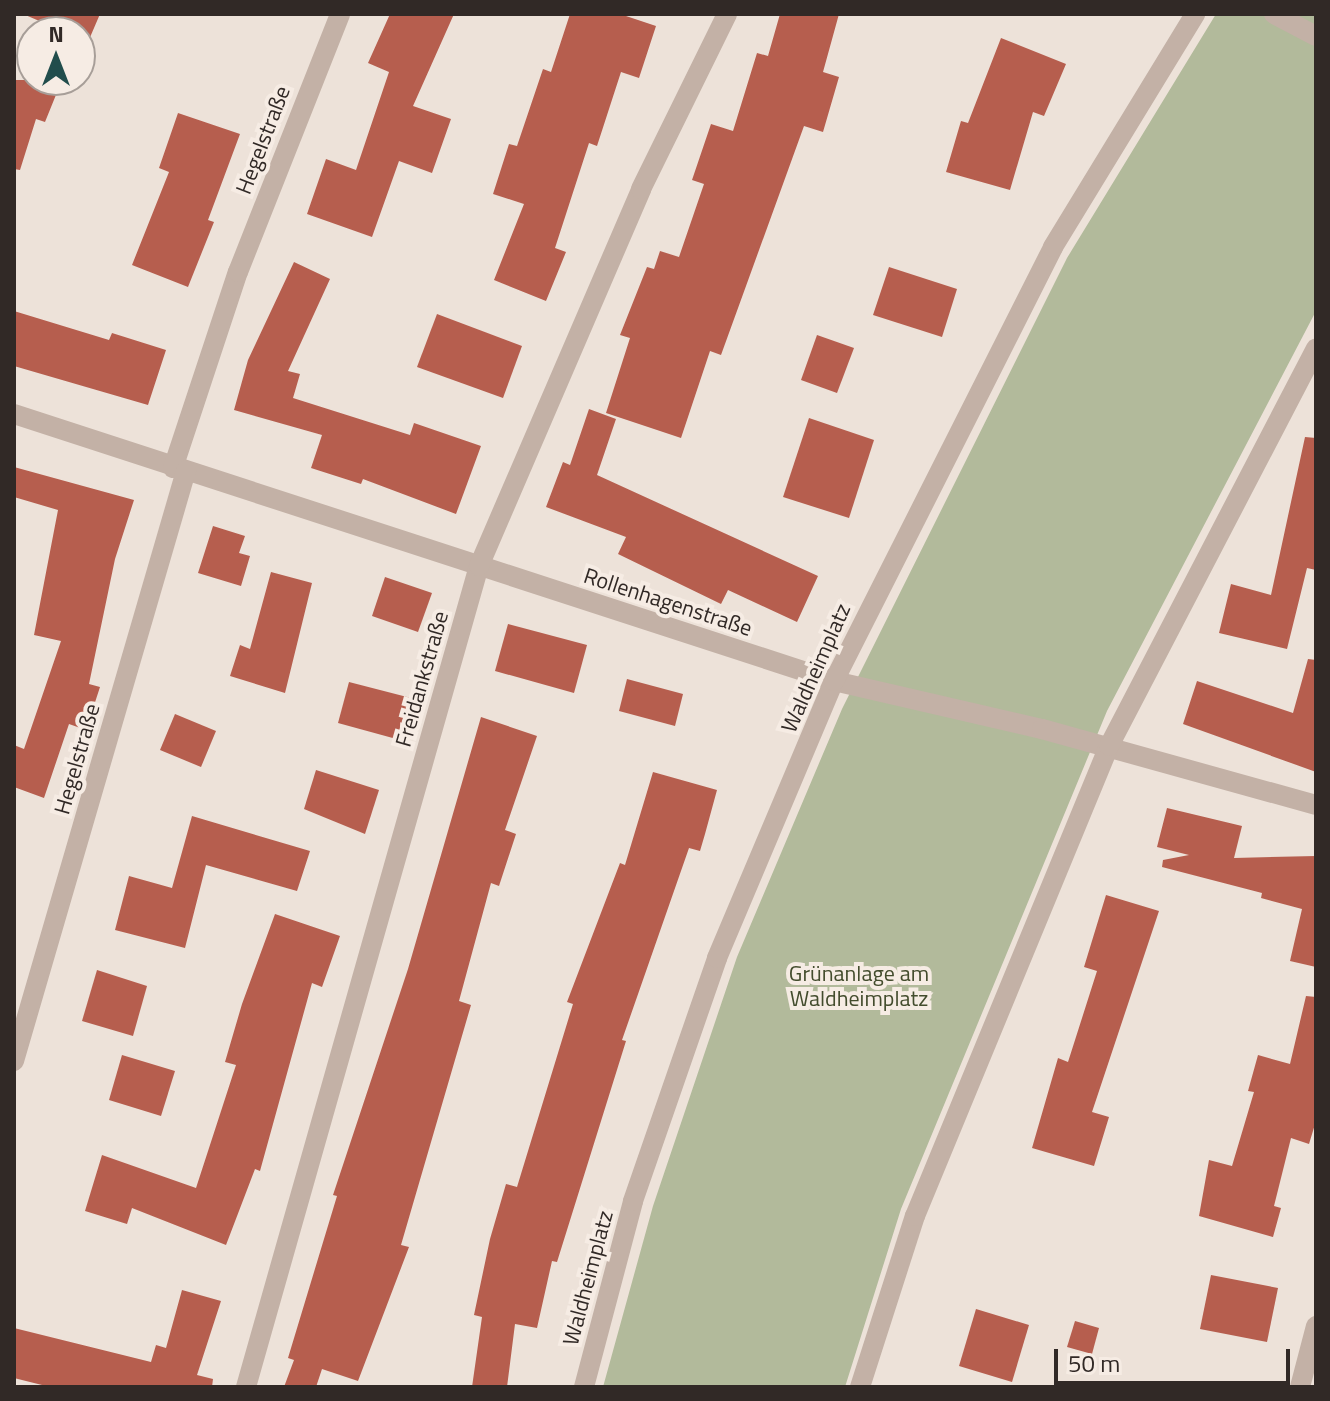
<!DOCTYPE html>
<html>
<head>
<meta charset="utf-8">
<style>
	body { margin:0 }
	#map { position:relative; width:1330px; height:1401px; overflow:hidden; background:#ede2d9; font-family:"Titillium Web",sans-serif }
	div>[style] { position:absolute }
	.green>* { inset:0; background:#b2ba9b }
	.building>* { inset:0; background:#b65e4e }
	.street>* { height:20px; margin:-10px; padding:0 10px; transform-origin:10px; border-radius:10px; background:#c3b1a6 }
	span { translate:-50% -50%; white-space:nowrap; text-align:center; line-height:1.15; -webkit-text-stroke:8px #f6ece4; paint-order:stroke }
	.street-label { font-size:22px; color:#312926 }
	.park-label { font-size:22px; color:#434c2d }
	.frame { position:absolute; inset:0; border:16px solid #312926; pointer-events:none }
	.north { position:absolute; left:16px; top:16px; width:80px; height:80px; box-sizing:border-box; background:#f6ece4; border:2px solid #a79e98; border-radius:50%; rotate:0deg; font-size:22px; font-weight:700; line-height:32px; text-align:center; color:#312926 }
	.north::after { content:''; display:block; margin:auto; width:28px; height:36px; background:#214d4c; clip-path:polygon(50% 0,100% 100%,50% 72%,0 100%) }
	.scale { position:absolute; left:1054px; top:1349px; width:236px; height:36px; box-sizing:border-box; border:4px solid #312926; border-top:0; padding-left:10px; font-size:24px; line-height:28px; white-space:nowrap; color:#312926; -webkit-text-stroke:6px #f6ece4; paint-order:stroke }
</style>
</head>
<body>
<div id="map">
	<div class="green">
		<i style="clip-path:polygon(1216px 14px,1316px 14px,1316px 311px,1107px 711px,901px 1209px,845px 1387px,603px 1387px,653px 1206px,737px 957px,842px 709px,1067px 258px)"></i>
	</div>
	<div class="building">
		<i style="clip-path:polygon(23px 14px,100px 14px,88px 42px,80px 38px,80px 32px,65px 32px)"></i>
		<i style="clip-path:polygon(390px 14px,454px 14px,413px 106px,451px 119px,432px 173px,399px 161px,372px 237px,307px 214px,326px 159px,356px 170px,389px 72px,368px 63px)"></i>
		<i style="clip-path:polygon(570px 14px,620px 14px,656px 26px,639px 78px,621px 72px,597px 146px,589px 143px,555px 248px,566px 252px,546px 301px,494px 280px,524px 204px,493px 194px,509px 144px,517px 146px,543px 69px,551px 72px)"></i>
		<i style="clip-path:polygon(780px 14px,839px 14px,823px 72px,839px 77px,823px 132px,804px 126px,721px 355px,710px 351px,681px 438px,606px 413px,630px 338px,620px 335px,647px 267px,654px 269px,660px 251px,679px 257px,704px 184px,692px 180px,711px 124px,733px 131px,757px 53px,768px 56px)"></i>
		<i style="clip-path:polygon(1001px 38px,1066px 64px,1044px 116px,1033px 112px,1010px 190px,946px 172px,961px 121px,968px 123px)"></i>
		<i style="clip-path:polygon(14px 80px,62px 80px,45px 122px,36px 119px,20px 170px,14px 169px)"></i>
		<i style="clip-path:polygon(178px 113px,240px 134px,208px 220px,214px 222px,188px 287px,132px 265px,169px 172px,159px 168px)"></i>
		<i style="clip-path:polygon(294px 262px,330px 279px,288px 371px,300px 374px,293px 398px,410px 435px,414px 423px,481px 446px,456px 514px,363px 479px,361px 484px,311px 468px,322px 435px,234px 410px,248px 360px)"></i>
		<i style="clip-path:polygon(889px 267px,957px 289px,942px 337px,873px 315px)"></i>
		<i style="clip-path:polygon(14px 311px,109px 340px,112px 333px,166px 350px,148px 405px,14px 366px)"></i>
		<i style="clip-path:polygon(437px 314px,522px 346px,503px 398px,417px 367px)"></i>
		<i style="clip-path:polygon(817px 335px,854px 348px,837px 393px,801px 380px)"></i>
		<i style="clip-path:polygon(589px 409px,616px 419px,597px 475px,818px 576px,797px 622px,728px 590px,721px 604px,618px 554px,626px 537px,546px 507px,563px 462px,570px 465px)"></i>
		<i style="clip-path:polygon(809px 418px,874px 440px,849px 518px,783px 497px)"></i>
		<i style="clip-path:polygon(1305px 437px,1316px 438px,1316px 570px,1307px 568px,1287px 649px,1219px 633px,1231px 584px,1271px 595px)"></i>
		<i style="clip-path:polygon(14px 467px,134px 500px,115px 559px,89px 684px,100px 687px,86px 730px,69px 724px,44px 798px,14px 787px,14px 745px,24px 749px,61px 641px,34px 635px,58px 510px,14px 497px)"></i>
		<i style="clip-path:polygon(213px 526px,245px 536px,239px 553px,250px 556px,241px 586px,198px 573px)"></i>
		<i style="clip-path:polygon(271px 572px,312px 583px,285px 693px,230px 676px,240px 645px,250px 649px)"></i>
		<i style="clip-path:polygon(385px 577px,432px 593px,418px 632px,372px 616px)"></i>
		<i style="clip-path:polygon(508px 624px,587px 645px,574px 693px,495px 671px)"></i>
		<i style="clip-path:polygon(1308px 659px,1316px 660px,1316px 772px,1183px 724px,1197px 681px,1293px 713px)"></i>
		<i style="clip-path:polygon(627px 679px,683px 694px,675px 726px,619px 711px)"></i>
		<i style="clip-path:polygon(349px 682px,411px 698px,400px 740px,338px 723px)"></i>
		<i style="clip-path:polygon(175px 714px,216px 731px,201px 767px,160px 750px)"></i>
		<i style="clip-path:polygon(481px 717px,537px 736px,505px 830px,516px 834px,499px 886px,491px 883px,459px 1001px,471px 1005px,401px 1245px,409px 1247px,358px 1381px,322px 1369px,316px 1387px,284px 1387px,294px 1360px,288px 1358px,337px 1196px,333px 1195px,408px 969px)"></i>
		<i style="clip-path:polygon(316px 770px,379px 790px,365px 834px,304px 809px)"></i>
		<i style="clip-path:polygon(653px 772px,717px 790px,705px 834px,700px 851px,689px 848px,622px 1040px,626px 1041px,557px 1262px,552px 1261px,537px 1328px,515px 1324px,507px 1387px,472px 1387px,482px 1317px,474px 1315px,490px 1239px,506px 1184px,517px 1187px,573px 1004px,567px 1002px,620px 863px,625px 865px)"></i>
		<i style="clip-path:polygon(1167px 808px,1242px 826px,1234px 858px,1316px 856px,1316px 967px,1290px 961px,1302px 909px,1261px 898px,1262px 893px,1162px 867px,1163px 860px,1189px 855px,1157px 847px)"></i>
		<i style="clip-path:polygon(192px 816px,310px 851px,297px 891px,206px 865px,185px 948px,115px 930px,129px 876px,172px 888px)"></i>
		<i style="clip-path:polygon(1106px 895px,1159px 911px,1092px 1112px,1109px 1117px,1094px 1166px,1032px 1148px,1058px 1058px,1068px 1062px,1097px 971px,1084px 967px)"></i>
		<i style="clip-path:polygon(275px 914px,340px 936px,322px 987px,312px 983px,260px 1171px,255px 1169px,226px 1245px,132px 1208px,127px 1224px,85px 1211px,102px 1155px,196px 1188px,236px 1065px,225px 1062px,242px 1004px)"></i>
		<i style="clip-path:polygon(97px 970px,147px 986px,133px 1036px,82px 1021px)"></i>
		<i style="clip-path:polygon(1306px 996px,1316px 997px,1316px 1121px,1309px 1144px,1291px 1138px,1274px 1206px,1281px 1208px,1273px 1237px,1199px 1216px,1209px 1160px,1232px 1166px,1254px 1092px,1248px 1091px,1258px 1055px,1290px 1064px)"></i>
		<i style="clip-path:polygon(122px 1055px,175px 1071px,161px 1116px,109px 1100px)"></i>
		<i style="clip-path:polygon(1211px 1275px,1278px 1288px,1267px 1342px,1200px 1329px)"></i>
		<i style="clip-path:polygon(182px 1290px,221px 1301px,197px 1375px,213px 1379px,212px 1387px,50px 1387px,14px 1378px,14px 1328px,151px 1362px,156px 1345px,166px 1348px)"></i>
		<i style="clip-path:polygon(976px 1309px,1029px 1325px,1012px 1382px,959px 1366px)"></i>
		<i style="clip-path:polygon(1075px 1321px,1099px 1328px,1092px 1354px,1067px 1347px)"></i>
	</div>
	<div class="street">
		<i style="left:1274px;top:14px;width:47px;rotate:27.6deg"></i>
		<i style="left:14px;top:414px;width:862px;rotate:18.04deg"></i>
		<i style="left:834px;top:681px;width:213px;rotate:13deg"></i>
		<i style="left:1042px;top:729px;width:284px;rotate:15.5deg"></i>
		<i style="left:173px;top:468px;width:206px;rotate:-71.7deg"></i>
		<i style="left:238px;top:272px;width:277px;rotate:-68.4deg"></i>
		<i style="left:14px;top:1061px;width:615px;rotate:-73.75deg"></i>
		<i style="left:246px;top:1387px;width:853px;rotate:-74.16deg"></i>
		<i style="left:479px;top:566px;width:410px;rotate:-66.7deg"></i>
		<i style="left:641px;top:189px;width:195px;rotate:-63.8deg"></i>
		<i style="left:584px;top:1387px;width:192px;rotate:-75.2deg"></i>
		<i style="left:633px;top:1201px;width:257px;rotate:-70.9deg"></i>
		<i style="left:717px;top:958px;width:301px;rotate:-67.1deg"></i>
		<i style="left:834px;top:681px;width:486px;rotate:-63.2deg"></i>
		<i style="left:1053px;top:247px;width:273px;rotate:-58.6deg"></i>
		<i style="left:860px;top:1387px;width:180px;rotate:-72.2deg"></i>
		<i style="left:915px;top:1216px;width:508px;rotate:-67.57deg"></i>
		<i style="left:1109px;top:746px;width:448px;rotate:-62.5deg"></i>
		<i style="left:1300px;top:1387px;width:63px;rotate:-75.3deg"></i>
	</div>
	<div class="street-label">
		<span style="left:263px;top:140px;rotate:-69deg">Hegelstraße</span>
		<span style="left:668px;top:602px;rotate:18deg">Rollenhagenstraße</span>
		<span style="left:816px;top:668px;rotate:-66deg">Waldheimplatz</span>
		<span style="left:422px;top:679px;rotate:-74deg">Freidankstraße</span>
		<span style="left:77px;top:759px;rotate:-74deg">Hegelstraße</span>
		<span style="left:588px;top:1278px;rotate:-75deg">Waldheimplatz</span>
	</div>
	<div class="park-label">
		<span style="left:859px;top:986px">Grünanlage am<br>Waldheimplatz</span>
	</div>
	<div class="frame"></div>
	<div class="north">N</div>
	<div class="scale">50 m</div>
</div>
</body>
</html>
